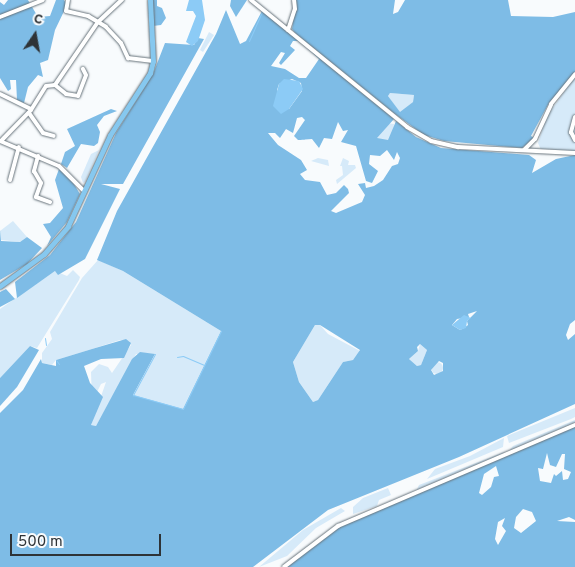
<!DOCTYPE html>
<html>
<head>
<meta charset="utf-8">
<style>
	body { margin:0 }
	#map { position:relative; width:575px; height:567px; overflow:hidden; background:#f8fbfd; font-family:Overpass,sans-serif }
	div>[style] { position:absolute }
	.green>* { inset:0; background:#d6eaf9 }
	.round { border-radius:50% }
	.forest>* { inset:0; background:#7ebce6 }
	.water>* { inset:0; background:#8ccbf6 }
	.stream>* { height:1px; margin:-0.5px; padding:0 0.5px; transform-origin:0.5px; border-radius:0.5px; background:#8ccbf6 }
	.roads { filter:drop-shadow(0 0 1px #67737b) drop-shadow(0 0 1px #67737b) }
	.minor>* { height:4px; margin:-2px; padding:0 2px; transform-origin:2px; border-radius:2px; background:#fff }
	.major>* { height:5px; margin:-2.5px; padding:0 2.5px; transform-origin:2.5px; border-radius:2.5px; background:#86c8ef }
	span { translate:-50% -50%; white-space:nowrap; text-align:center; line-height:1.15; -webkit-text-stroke:4px #f8fbfd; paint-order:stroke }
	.north { position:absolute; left:10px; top:10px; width:50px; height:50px; -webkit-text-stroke:4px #f8fbfd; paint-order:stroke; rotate:12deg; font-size:14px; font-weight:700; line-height:20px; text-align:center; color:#2e3337 }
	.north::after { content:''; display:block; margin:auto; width:18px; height:22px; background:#2e3337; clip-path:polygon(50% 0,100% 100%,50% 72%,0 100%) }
	.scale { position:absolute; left:10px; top:534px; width:151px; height:22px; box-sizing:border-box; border:2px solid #2e3337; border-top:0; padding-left:6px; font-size:15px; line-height:18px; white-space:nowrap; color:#2e3337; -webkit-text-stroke:4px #f8fbfd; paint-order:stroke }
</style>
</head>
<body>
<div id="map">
	<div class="green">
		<i style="clip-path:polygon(209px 32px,214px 35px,203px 52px,200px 50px)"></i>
		<i style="clip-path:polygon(575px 77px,575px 152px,541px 150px,538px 143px,547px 116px)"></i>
		<i style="clip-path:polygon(390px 93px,414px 95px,413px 102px,400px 113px,388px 96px)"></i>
		<i style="clip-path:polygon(387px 123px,394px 124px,393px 136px,389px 142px,377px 139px,376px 134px)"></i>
		<i style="clip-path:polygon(99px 150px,85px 182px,83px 183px,81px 177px,91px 154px)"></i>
		<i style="clip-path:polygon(318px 158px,328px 160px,329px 166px,311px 161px)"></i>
		<i style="clip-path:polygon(343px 158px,349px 161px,348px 165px,355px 165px,356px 168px,337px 184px,336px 180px,343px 175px,342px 166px,340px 166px)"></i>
		<i style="clip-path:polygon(13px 221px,27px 237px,20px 242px,1px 240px,0 231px)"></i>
		<i style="clip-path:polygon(98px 260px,123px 271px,221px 331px,183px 409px,133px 395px,155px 355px,136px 354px,96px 426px,91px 425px,106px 382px,101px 384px,92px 402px,91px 372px,99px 364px,108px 367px,112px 373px,131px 345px,129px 341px,120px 340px,92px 349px,56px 360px,52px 365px,42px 363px,42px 353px,52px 339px,50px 332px,82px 278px)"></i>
		<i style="clip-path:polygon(73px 270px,80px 277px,79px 280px,37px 348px,30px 346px,0 378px,0 309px,55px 271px,67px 276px)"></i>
		<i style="clip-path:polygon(315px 325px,320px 325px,328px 334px,360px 351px,353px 360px,343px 362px,318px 400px,313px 402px,299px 382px,293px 362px)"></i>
		<i style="clip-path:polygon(420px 344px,427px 350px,421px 365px,417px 366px,409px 359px,418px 351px)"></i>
		<i class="round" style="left:431px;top:362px;width:12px;height:12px"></i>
		<i style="clip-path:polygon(575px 408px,575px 417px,571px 419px,509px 443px,507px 436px)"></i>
		<i style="clip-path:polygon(575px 420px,575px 424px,508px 452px,513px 446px)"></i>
		<i style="clip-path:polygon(504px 438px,503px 447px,427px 479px,435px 469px,470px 456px)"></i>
		<i style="clip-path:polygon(504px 452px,503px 454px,416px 491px,419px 485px)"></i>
		<i style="clip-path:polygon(388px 488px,391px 495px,379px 500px,377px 506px,353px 514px,353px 507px,363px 498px)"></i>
		<i style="clip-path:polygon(341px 508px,345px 511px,316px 528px,287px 556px,259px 567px,303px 530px)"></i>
	</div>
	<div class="forest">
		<i style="clip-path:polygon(8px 0,28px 0,38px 17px,50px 16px,56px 0,64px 0,67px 5px,55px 30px,48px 60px,40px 63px,43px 77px,38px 75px,28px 87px,24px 103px,17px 100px,16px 80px,10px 80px,11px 89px,8px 91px,0 78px,0 2px,4px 5px)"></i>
		<i style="clip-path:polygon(152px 0,157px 0,157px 6px,162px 8px,166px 18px,161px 25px,153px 26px)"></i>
		<i style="clip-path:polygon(231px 0,247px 0,236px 17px,230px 6px)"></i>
		<i style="clip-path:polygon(evenodd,296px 0,395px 0,393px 14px,398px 12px,405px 0,508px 0,511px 16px,553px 17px,575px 12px,575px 72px,549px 103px,531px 136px,534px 138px,522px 148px,444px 141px,424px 135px,395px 114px,295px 33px,292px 29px,296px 0,390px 93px,414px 95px,413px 102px,400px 112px,388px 96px,390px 93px)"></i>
		<i style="clip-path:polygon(evenodd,226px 10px,240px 44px,246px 41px,262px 11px,299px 41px,293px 41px,290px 46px,295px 50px,281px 65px,279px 63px,285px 53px,281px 52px,271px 66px,285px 69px,299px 78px,306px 78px,319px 59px,305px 46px,394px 119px,377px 138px,388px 140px,396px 121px,416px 137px,441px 148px,529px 155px,536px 160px,532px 173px,556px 159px,575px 155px,575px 320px,570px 324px,566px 335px,568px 340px,575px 334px,575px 404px,459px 457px,328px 510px,253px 567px,0 567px,0 413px,23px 390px,41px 359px,42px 363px,56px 366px,56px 360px,92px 349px,126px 339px,131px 343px,124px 358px,101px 359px,84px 366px,90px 383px,103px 397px,91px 425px,96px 426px,132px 359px,140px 352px,155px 354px,133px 395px,183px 409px,221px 331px,123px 271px,97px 260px,117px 211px,216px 34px,226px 10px,292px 79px,301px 83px,302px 91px,289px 109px,277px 90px,279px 84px,292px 79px,226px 10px,302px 117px,305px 120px,294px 136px,298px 140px,312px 139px,319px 148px,324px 138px,332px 139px,338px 122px,343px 131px,348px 130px,341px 142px,356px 146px,366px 181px,372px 183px,378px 171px,369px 164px,370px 155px,380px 156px,387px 150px,394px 160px,397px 152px,400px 158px,398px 164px,392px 166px,383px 180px,374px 186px,366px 188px,365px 183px,358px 184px,365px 195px,362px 202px,336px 213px,331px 211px,349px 193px,348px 189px,344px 185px,336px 193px,327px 195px,320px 182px,305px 180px,300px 174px,307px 170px,301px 160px,278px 145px,268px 133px,275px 133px,280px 138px,286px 129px,293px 133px,297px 118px,302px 117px,226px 10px,477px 311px,467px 321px,468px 325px,464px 328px,460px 330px,452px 325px,457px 319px,469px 317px,468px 314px,477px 311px,226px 10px,315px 325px,320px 325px,360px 350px,353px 360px,343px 362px,318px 400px,313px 402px,299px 382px,293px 362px,315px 325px,226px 10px,420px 344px,427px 350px,421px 365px,417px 366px,409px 359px,418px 351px,417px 347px,420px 344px,226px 10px,439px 361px,443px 363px,443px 371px,434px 375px,431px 370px,439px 361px)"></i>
		<i style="clip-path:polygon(198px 38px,204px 39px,123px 184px,101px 184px,120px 189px,85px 259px,58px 275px,55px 271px,17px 298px,15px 282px,50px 255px,76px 222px,116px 133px,153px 74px,165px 43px,194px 45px)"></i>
		<i style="clip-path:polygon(111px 109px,117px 111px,104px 116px,97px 125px,100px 132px,98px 143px,94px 146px,81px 144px,67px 168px,61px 164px,65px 152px,75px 146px,67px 129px)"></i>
		<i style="clip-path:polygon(59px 169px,69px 176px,80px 194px,67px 222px,47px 246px,51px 237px,43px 224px,50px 223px,63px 208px,55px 180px)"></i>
		<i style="clip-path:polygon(0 230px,1px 241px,20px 242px,27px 237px,42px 248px,27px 264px,0 280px)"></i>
		<i style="clip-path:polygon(6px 289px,15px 299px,0 307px,0 292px)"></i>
		<i style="clip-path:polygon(30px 346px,39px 350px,17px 387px,0 406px,0 378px)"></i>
		<i style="clip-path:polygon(evenodd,575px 426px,575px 520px,569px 517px,557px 521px,575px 522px,575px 567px,286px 567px,334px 529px,575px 426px,547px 453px,550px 465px,556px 467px,562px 454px,565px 454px,564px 469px,571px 472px,568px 479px,563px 480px,562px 471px,556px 476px,554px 474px,551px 483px,540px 481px,538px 468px,543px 469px,547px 453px,575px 426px,496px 466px,499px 476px,494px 477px,491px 487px,482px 495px,479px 493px,484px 474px,496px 466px,575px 426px,523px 509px,532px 512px,536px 521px,521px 533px,514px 528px,516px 517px,523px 509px,575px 426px,505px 518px,502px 526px,506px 531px,498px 545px,495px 539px,498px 522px,505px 518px)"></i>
	</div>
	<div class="water">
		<i style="clip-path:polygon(189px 0,202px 0,205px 20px,198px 41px,192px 46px,186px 42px,196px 16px,193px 11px,186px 11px)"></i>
		<i style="clip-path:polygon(284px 79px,299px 81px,303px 89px,289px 109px,281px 114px,273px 106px,279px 84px)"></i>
		<i style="clip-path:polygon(464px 315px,471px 318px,467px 321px,466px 328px,460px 330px,452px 325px)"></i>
	</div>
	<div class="stream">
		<i style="left:249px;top:41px;width:32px;rotate:-66deg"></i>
		<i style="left:45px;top:338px;width:7px;rotate:82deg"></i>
		<i style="left:155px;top:354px;width:47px;rotate:118.2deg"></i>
		<i style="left:133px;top:395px;width:52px;rotate:15.6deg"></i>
		<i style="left:183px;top:409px;width:87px;rotate:-64deg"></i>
		<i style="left:177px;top:357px;width:6px;rotate:-9deg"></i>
		<i style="left:183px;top:356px;width:23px;rotate:23deg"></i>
		<i style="left:56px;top:360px;width:5px;rotate:53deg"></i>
	</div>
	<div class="roads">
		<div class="minor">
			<i style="left:68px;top:0;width:11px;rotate:100deg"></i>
			<i style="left:66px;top:11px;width:23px;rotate:13deg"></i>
			<i style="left:88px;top:16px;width:21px;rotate:31deg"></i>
			<i style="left:106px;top:27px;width:22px;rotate:47deg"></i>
			<i style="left:121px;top:43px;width:17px;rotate:65deg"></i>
			<i style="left:128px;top:58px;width:25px;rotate:7deg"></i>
			<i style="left:251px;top:0;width:201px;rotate:39.1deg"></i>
			<i style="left:407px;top:127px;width:28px;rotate:30deg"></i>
			<i style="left:431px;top:141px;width:28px;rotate:13deg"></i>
			<i style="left:458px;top:147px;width:117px;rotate:2.9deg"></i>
			<i style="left:0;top:17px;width:46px;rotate:-21.6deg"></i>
			<i style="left:288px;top:30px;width:22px;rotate:-72deg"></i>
			<i style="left:295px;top:9px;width:9px;rotate:-96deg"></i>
			<i style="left:55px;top:85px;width:14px;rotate:39deg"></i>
			<i style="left:66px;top:94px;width:12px;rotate:9deg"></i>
			<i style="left:78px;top:96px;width:22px;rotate:-69deg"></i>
			<i style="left:86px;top:75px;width:7px;rotate:-117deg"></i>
			<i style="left:0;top:94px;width:34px;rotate:26deg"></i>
			<i style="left:29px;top:113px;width:24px;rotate:55deg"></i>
			<i style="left:43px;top:133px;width:11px;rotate:15deg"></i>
			<i style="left:575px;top:117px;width:16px;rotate:105deg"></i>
			<i style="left:571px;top:132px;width:9px;rotate:63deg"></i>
			<i style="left:0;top:141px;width:64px;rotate:23deg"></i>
			<i style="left:59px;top:166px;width:35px;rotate:45deg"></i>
			<i style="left:1px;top:141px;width:43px;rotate:-45.9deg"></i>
			<i style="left:31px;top:110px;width:28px;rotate:-58deg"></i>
			<i style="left:46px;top:86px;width:9px;rotate:-6deg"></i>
			<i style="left:55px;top:85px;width:76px;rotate:-55.7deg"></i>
			<i style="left:98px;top:22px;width:33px;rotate:-43deg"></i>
			<i style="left:524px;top:150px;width:16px;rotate:-45deg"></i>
			<i style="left:535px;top:139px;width:38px;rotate:-65deg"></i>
			<i style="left:551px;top:104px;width:38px;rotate:-51deg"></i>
			<i style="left:38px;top:156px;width:16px;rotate:105deg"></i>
			<i style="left:34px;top:171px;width:14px;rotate:60deg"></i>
			<i style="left:41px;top:183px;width:15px;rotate:110deg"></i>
			<i style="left:36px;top:197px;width:15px;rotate:20deg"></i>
			<i style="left:10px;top:180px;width:34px;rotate:-75deg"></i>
			<i style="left:284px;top:567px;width:68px;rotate:-37.2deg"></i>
			<i style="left:338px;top:526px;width:258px;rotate:-23.1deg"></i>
		</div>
		<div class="major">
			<i style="left:0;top:286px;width:54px;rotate:-36deg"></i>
			<i style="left:44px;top:254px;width:37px;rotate:-49deg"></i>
			<i style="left:68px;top:226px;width:100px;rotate:-65.2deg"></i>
			<i style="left:110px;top:135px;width:74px;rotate:-57.2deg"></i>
			<i style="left:150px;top:73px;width:12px;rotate:-76deg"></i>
			<i style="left:153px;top:61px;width:61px;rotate:-92.8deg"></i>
		</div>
	</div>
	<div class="north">С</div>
	<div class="scale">500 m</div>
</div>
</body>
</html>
